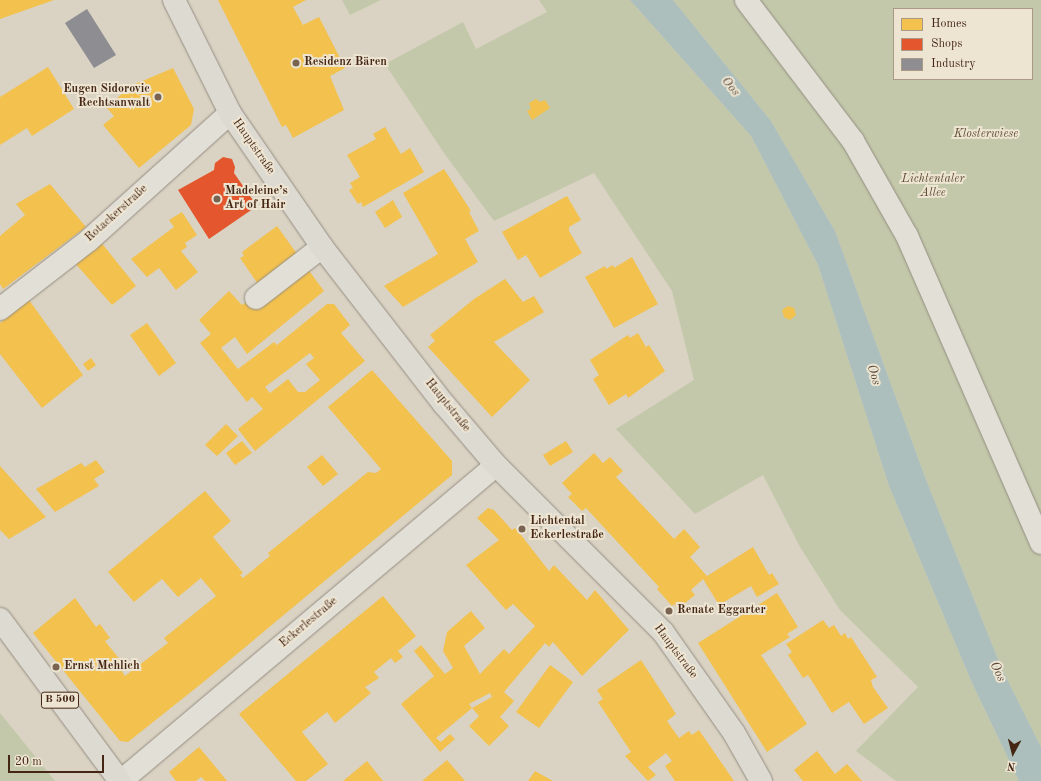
<!DOCTYPE html>
<html>
<head>
<meta charset="utf-8">
<style>
	body { margin:0 }
	#map { position:relative; width:1041px; height:781px; overflow:hidden; background:#dad3c3; font-family:"Old Standard TT",serif }
	div>[style] { position:absolute }
	.green>* { inset:0; background:#c2c8a9 }
	.water>* { inset:0; background:#acbfbc }
	.homes>* { inset:0; background:#f2c14e }
	.shops>* { inset:0; background:#e4572e }
	.industry>* { inset:0; background:#8d8d92 }
	.roads { filter:drop-shadow(0 0 1px #958d82) drop-shadow(0 0 1px #958d82) }
	.minor>* { height:22px; margin:-11px; padding:0 11px; transform-origin:11px; border-radius:11px; background:#e2dfd7 }
	.major>* { height:22px; margin:-11px; padding:0 11px; transform-origin:11px; border-radius:11px; background:#dddad1 }
	.dots>* { width:11px; height:11px; translate:-50% -50%; box-sizing:border-box; border:2px solid #ede5d2; border-radius:50% }
	span { translate:-50% -50%; white-space:nowrap; text-align:center; line-height:1.15; -webkit-text-stroke:4px #ede5d2; paint-order:stroke }
	.shield-label span { padding:1px 3px; background:#ede5d2; border:1px solid; border-radius:3px; -webkit-text-stroke-width:0 }
	.shield-label { font-size:11px; color:#452614; font-weight:700 }
	.poi-label { font-size:12px; color:#452614; font-weight:700 }
	.left { translate:0 -50%; text-align:left }
	.right { translate:-100% -50%; text-align:right }
	.park-label { font-size:12px; color:#5f4c34; font-style:italic }
	.street-label { font-size:12px; color:#452614 }
	.water-label { font-size:13px; color:#5a4a3d; font-style:italic }
	.legend { position:absolute; left:893px; top:8px; width:140px; height:72px; box-sizing:border-box; background:#ede5d2; border:1px solid #aa9986; margin:0; padding:5px 7px; list-style:none; font-size:12px; color:#452614 }
	.legend li { display:flex; align-items:center; gap:8px; height:20px }
	.legend b { width:20px; border:1px solid #aa9986 }
	.north { position:absolute; left:993px; top:733px; width:40px; height:40px; -webkit-text-stroke:3px #ede5d2; paint-order:stroke; rotate:187deg; font-size:11px; font-weight:700; line-height:16px; text-align:center; color:#452614 }
	.north::after { content:''; display:block; margin:auto; width:14px; height:18px; background:#452614; clip-path:polygon(50% 0,100% 100%,50% 72%,0 100%) }
	.scale { position:absolute; left:8px; top:755px; width:96px; height:18px; box-sizing:border-box; border:2px solid #452614; border-top:0; padding-left:5px; font-size:12px; line-height:14px; white-space:nowrap; color:#452614; -webkit-text-stroke:3px #ede5d2; paint-order:stroke }
</style>
</head>
<body>
<div id="map">
	<div class="green">
		<i style="clip-path:polygon(342px 0,381px 0,350px 15px)"></i>
		<i style="clip-path:polygon(539px 0,630px 0,751px 136px,818px 265px,889px 486px,972px 683px,1019px 781px,896px 781px,856px 751px,918px 687px,840px 610px,800px 547px,763px 475px,695px 514px,616px 429px,694px 380px,672px 291px,594px 173px,494px 221px,444px 153px,385px 64px,463px 22px,476px 49px,547px 12px)"></i>
		<i style="clip-path:polygon(evenodd,673px 0,1041px 0,1041px 747px,1002px 669px,925px 477px,835px 231px,771px 121px,673px 0,894px 9px,1032px 9px,1032px 79px,894px 79px,894px 9px)"></i>
		<i style="clip-path:polygon(0 713px,55px 781px,0 781px)"></i>
	</div>
	<div class="water">
		<i style="clip-path:polygon(630px 0,673px 0,771px 121px,835px 231px,925px 477px,1002px 669px,1041px 747px,1041px 781px,1019px 781px,972px 683px,889px 486px,818px 265px,751px 136px)"></i>
	</div>
	<div class="homes">
		<i style="clip-path:polygon(0 0,54px 0,0 19px)"></i>
		<i style="clip-path:polygon(218px 0,306px 0,293px 7px,303px 25px,319px 17px,345px 68px,330px 76px,344px 110px,293px 138px,286px 125px,282px 127px)"></i>
		<i style="clip-path:polygon(48px 67px,74px 109px,32px 136px,27px 128px,0 145px,0 97px)"></i>
		<i style="clip-path:polygon(173px 68px,194px 109px,191px 125px,139px 168px,103px 125px,114px 116px,106px 107px,133px 85px)"></i>
		<i style="clip-path:polygon(536px 99px,540px 102px,545px 100px,550px 108px,532px 120px,527px 111px,531px 109px,529px 103px)"></i>
		<i style="clip-path:polygon(385px 127px,401px 154px,410px 148px,424px 172px,363px 207px,361px 202px,358px 204px,349px 190px,353px 188px,350px 183px,360px 177px,347px 155px,376px 139px,373px 134px)"></i>
		<i style="clip-path:polygon(444px 169px,471px 211px,469px 212px,479px 231px,465px 239px,478px 262px,403px 307px,384px 286px,438px 254px,403px 193px)"></i>
		<i style="clip-path:polygon(50px 184px,86px 227px,3px 289px,0 284px,0 236px,25px 215px,16px 204px)"></i>
		<i style="clip-path:polygon(567px 196px,581px 220px,569px 227px,569px 231px,582px 253px,540px 278px,526px 255px,518px 260px,502px 232px)"></i>
		<i style="clip-path:polygon(393px 200px,402px 217px,385px 228px,375px 212px)"></i>
		<i style="clip-path:polygon(182px 212px,197px 235px,185px 243px,187px 247px,181px 251px,198px 272px,176px 290px,159px 268px,147px 277px,131px 259px,174px 227px,169px 220px)"></i>
		<i style="clip-path:polygon(277px 226px,300px 258px,262px 290px,240px 258px,244px 256px,242px 252px)"></i>
		<i style="clip-path:polygon(100px 241px,136px 286px,112px 305px,74px 262px)"></i>
		<i style="clip-path:polygon(632px 257px,658px 304px,614px 328px,585px 277px,605px 266px,606px 269px,613px 265px,614px 268px)"></i>
		<i style="clip-path:polygon(evenodd,304px 264px,324px 291px,247px 354px,235px 337px,221px 348px,238px 369px,274px 342px,277px 345px,327px 304px,334px 304px,350px 325px,341px 333px,365px 361px,255px 451px,238px 429px,263px 409px,252px 397px,247px 402px,200px 343px,211px 334px,199px 320px,229px 291px,242px 305px,304px 264px,310px 353px,314px 358px,306px 364px,320px 380px,305px 392px,298px 392px,288px 379px,270px 393px,265px 387px,310px 353px)"></i>
		<i style="clip-path:polygon(505px 279px,523px 302px,534px 296px,544px 312px,494px 342px,530px 380px,492px 417px,428px 347px,435px 341px,430px 335px,474px 299px)"></i>
		<i style="clip-path:polygon(29px 300px,83px 375px,42px 408px,0 354px,0 323px)"></i>
		<i style="clip-path:polygon(788px 306px,794px 308px,796px 315px,790px 320px,784px 317px,782px 310px)"></i>
		<i style="clip-path:polygon(147px 323px,176px 363px,159px 376px,130px 335px)"></i>
		<i style="clip-path:polygon(638px 333px,646px 347px,649px 345px,665px 371px,628px 398px,626px 394px,609px 405px,593px 379px,599px 375px,590px 360px,628px 335px,630px 338px)"></i>
		<i style="clip-path:polygon(91px 358px,96px 365px,88px 371px,83px 364px)"></i>
		<i style="clip-path:polygon(372px 370px,452px 461px,452px 475px,201px 684px,128px 742px,120px 741px,33px 633px,75px 598px,96px 627px,100px 624px,110px 638px,105px 641px,126px 667px,121px 670px,125px 676px,168px 643px,164px 638px,216px 596px,201px 578px,178px 597px,162px 579px,134px 602px,108px 572px,205px 491px,231px 521px,213px 537px,243px 573px,240px 575px,243px 578px,270px 556px,268px 553px,368px 472px,376px 473px,381px 469px,328px 407px)"></i>
		<i style="clip-path:polygon(226px 424px,238px 436px,217px 456px,205px 445px)"></i>
		<i style="clip-path:polygon(242px 441px,252px 453px,235px 465px,226px 453px)"></i>
		<i style="clip-path:polygon(566px 441px,573px 452px,550px 466px,543px 455px)"></i>
		<i style="clip-path:polygon(594px 453px,603px 463px,610px 457px,623px 471px,616px 477px,674px 539px,684px 529px,700px 547px,690px 557px,707px 576px,753px 547px,769px 575px,772px 573px,779px 584px,757px 597px,751px 586px,719px 605px,703px 579px,691px 590px,695px 595px,678px 609px,674px 604px,672px 606px,657px 589px,659px 587px,586px 508px,582px 511px,568px 497px,572px 494px,562px 483px)"></i>
		<i style="clip-path:polygon(322px 455px,338px 474px,323px 486px,307px 467px)"></i>
		<i style="clip-path:polygon(96px 460px,105px 472px,94px 479px,99px 486px,55px 512px,36px 489px,81px 463px,85px 467px)"></i>
		<i style="clip-path:polygon(0 466px,46px 517px,9px 539px,0 530px)"></i>
		<i style="clip-path:polygon(evenodd,488px 508px,494px 510px,512px 530px,515px 528px,521px 535px,549px 571px,554px 565px,587px 600px,595px 590px,629px 630px,582px 676px,553px 642px,549px 647px,545px 643px,504px 692px,514px 701px,500px 717px,509px 726px,489px 746px,469px 726px,479px 716px,472px 708px,436px 738px,441px 742px,450px 734px,455px 739px,440px 752px,401px 704px,434px 676px,414px 651px,421px 645px,445px 674px,453px 668px,443px 651px,447px 632px,471px 611px,485px 628px,464px 646px,480px 674px,504px 649px,509px 654px,535px 626px,513px 604px,506px 610px,466px 565px,499px 540px,477px 518px,488px 508px,490px 693px,492px 697px,472px 708px,469px 704px,490px 693px)"></i>
		<i style="clip-path:polygon(777px 593px,798px 627px,787px 634px,790px 637px,761px 655px,807px 724px,767px 752px,698px 643px)"></i>
		<i style="clip-path:polygon(383px 596px,416px 636px,398px 651px,403px 657px,395px 663px,391px 658px,374px 672px,379px 678px,365px 687px,371px 693px,335px 723px,327px 712px,302px 732px,328px 764px,306px 781px,296px 781px,239px 714px)"></i>
		<i style="clip-path:polygon(823px 620px,829px 628px,834px 625px,841px 636px,845px 633px,848px 639px,851px 637px,877px 677px,871px 680px,873px 687px,888px 708px,864px 724px,849px 702px,832px 713px,808px 675px,803px 678px,788px 655px,792px 652px,786px 644px)"></i>
		<i style="clip-path:polygon(641px 660px,676px 714px,667px 721px,679px 738px,689px 731px,692px 735px,699px 730px,734px 781px,675px 781px,665px 766px,672px 761px,666px 753px,648px 767px,656px 775px,648px 781px,625px 756px,631px 752px,598px 702px,603px 699px,597px 690px)"></i>
		<i style="clip-path:polygon(550px 665px,573px 682px,539px 728px,516px 712px)"></i>
		<i style="clip-path:polygon(199px 747px,214px 765px,227px 781px,205px 781px,201px 777px,196px 781px,176px 781px,169px 772px)"></i>
		<i style="clip-path:polygon(817px 751px,835px 774px,847px 764px,862px 781px,803px 781px,794px 770px)"></i>
		<i style="clip-path:polygon(447px 760px,465px 781px,422px 781px)"></i>
		<i style="clip-path:polygon(367px 761px,383px 781px,343px 781px)"></i>
		<i style="clip-path:polygon(535px 771px,553px 781px,528px 781px)"></i>
	</div>
	<div class="shops">
		<i style="clip-path:polygon(223px 157px,232px 159px,235px 167px,234px 173px,257px 206px,209px 239px,178px 190px,214px 170px,215px 163px)"></i>
	</div>
	<div class="industry">
		<i style="clip-path:polygon(87px 9px,116px 55px,94px 68px,65px 23px)"></i>
	</div>
	<div class="roads">
		<div class="minor">
			<i style="left:746px;top:0;width:177px;rotate:52.8deg"></i>
			<i style="left:853px;top:141px;width:109px;rotate:60.4deg"></i>
			<i style="left:907px;top:236px;width:335px;rotate:66.4deg"></i>
			<i style="left:256px;top:298px;width:83px;rotate:-37.7deg"></i>
			<i style="left:0;top:309px;width:111px;rotate:-37.7deg"></i>
			<i style="left:88px;top:241px;width:191px;rotate:-42deg"></i>
			<i style="left:121px;top:781px;width:490px;rotate:-40.1deg"></i>
		</div>
		<div class="major">
			<i style="left:174px;top:0;width:126px;rotate:63.6deg"></i>
			<i style="left:230px;top:113px;width:163px;rotate:55.5deg"></i>
			<i style="left:322px;top:247px;width:199px;rotate:52.2deg"></i>
			<i style="left:444px;top:404px;width:80px;rotate:49.6deg"></i>
			<i style="left:496px;top:465px;width:236px;rotate:45deg"></i>
			<i style="left:663px;top:632px;width:123px;rotate:54.9deg"></i>
			<i style="left:734px;top:733px;width:55px;rotate:60.6deg"></i>
			<i style="left:0;top:619px;width:202px;rotate:53.5deg"></i>
		</div>
	</div>
	<div class="dots">
		<i style="left:296px;top:63px;background:#796351"></i>
		<i style="left:158px;top:97px;background:#796351"></i>
		<i style="left:217px;top:199px;background:#796351"></i>
		<i style="left:522px;top:529px;background:#796351"></i>
		<i style="left:669px;top:611px;background:#796351"></i>
		<i style="left:56px;top:667px;background:#796351"></i>
	</div>
	<div class="shield-label">
		<span style="left:60px;top:700px">B 500</span>
	</div>
	<div class="poi-label">
		<span class="left" style="left:304px;top:63px">Residenz Bären</span>
		<span class="right" style="left:150px;top:97px">Eugen Sidorovic<br>Rechtsanwalt</span>
		<span class="left" style="left:225px;top:199px">Madeleine’s<br>Art of Hair</span>
		<span class="left" style="left:530px;top:529px">Lichtental<br>Eckerlestraße</span>
		<span class="left" style="left:677px;top:611px">Renate Eggarter</span>
		<span class="left" style="left:64px;top:667px">Ernst Mehlich</span>
	</div>
	<div class="park-label">
		<span style="left:986px;top:135px">Klosterwiese</span>
		<span style="left:933px;top:187px">Lichtentaler<br>Allee</span>
	</div>
	<div class="street-label">
		<span style="left:253px;top:147px;rotate:55deg">Hauptstraße</span>
		<span style="left:117px;top:214px;rotate:-42deg">Rotackerstraße</span>
		<span style="left:447px;top:406px;rotate:51deg">Hauptstraße</span>
		<span style="left:309px;top:623px;rotate:-40deg">Eckerlestraße</span>
		<span style="left:675px;top:652px;rotate:53deg">Hauptstraße</span>
	</div>
	<div class="water-label">
		<span style="left:730px;top:87px;rotate:50deg">Oos</span>
		<span style="left:873px;top:375px;rotate:73deg">Oos</span>
		<span style="left:997px;top:672px;rotate:65deg">Oos</span>
	</div>
	<ul class="legend">
	<li><b style="height:11px;background:#f2c14e"></b>Homes</li>
	<li><b style="height:11px;background:#e4572e"></b>Shops</li>
	<li><b style="height:11px;background:#8d8d92"></b>Industry</li>
	</ul>
	<div class="north">N</div>
	<div class="scale">20 m</div>
</div>
</body>
</html>
